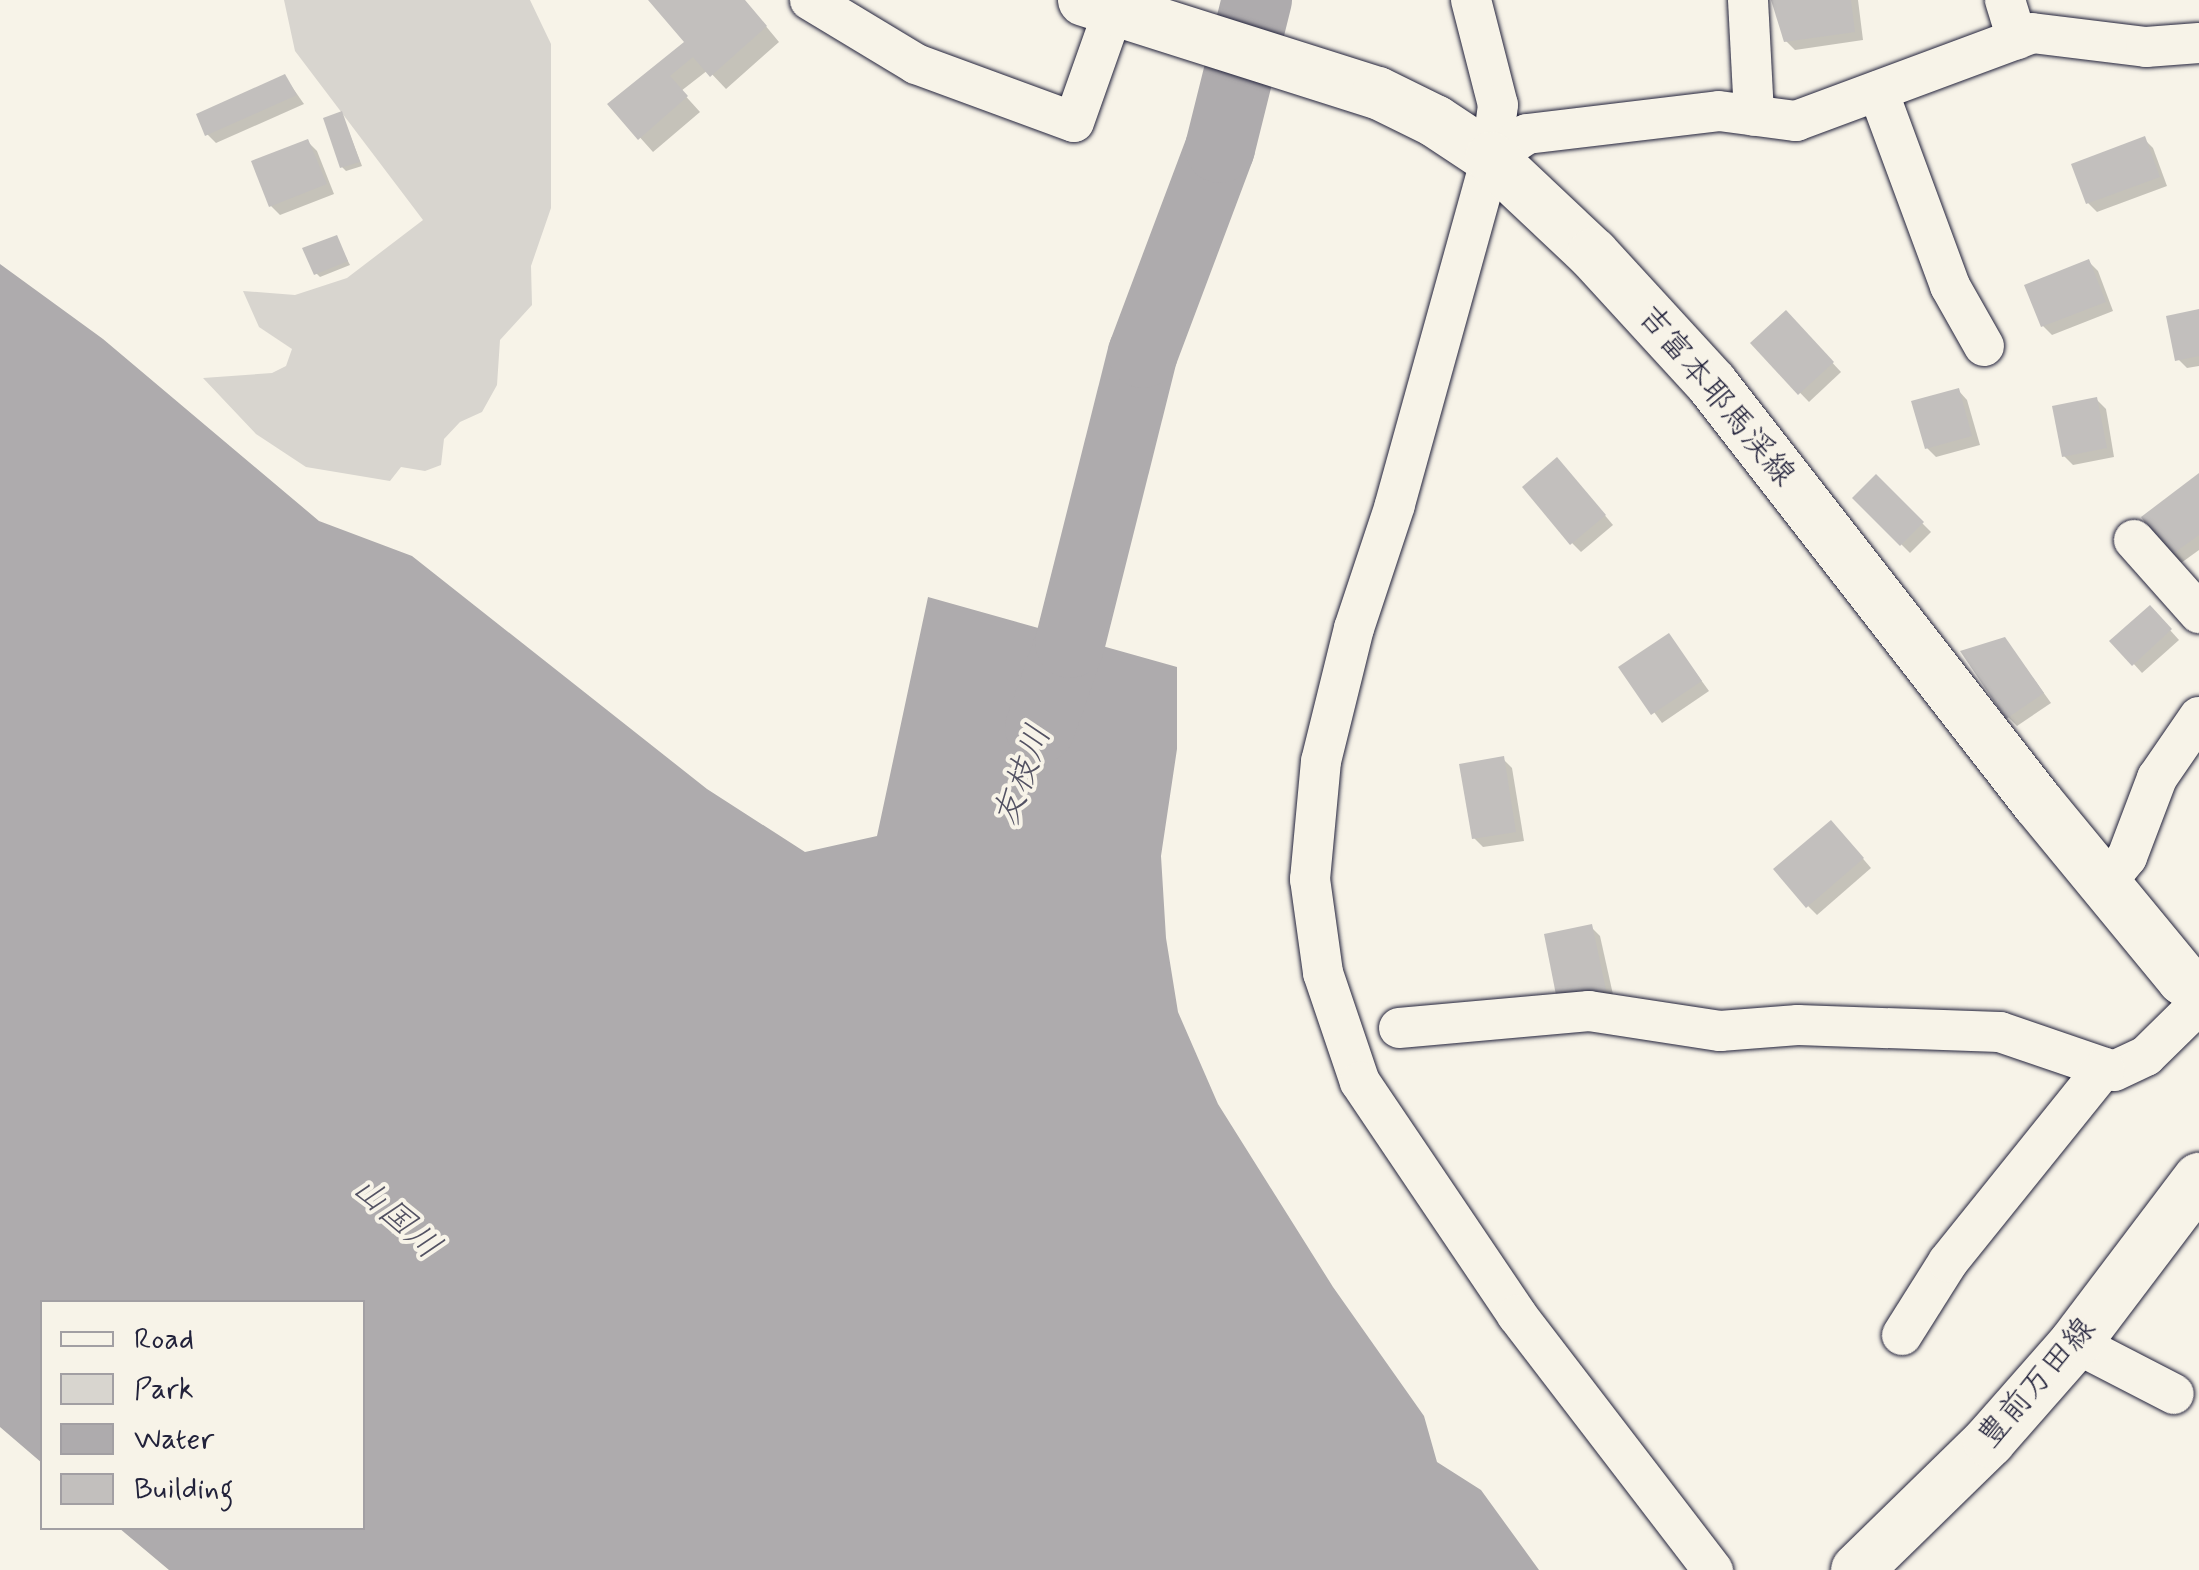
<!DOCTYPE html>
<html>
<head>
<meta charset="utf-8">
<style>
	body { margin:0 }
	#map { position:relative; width:2199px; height:1570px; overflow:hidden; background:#f7f3e8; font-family:Mynerve,"Klee One",sans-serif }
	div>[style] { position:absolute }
	.green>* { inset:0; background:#d8d5cf }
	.water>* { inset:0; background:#aeabad }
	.shadow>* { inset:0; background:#0003 }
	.river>* { height:70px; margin:-35px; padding:0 35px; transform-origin:35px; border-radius:35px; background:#aeabad }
	.building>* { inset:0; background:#c2bfbd }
	.roads { filter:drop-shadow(0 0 2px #22223b) drop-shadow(0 0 2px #22223b) }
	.minor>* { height:40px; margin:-20px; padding:0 20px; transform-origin:20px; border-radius:20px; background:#f7f3e8 }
	.major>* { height:52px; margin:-26px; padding:0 26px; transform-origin:26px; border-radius:26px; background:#f7f3e8 }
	span { translate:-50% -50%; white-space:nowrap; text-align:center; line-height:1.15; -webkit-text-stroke:8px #f7f3e8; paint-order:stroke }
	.street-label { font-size:32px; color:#22223b }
	.water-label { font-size:35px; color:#535263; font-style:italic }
	.legend { position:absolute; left:40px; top:1300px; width:325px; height:230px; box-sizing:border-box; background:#f7f3e8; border:2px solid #a29fa3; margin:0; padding:12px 18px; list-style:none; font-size:30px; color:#22223b }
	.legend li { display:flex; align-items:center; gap:20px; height:50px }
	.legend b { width:50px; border:2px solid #a29fa3 }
</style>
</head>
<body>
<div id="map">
	<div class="green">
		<i style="clip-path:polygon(284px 0,530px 0,551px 44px,551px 208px,531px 266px,532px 305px,500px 340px,497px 385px,482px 412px,460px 422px,444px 439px,441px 465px,425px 471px,401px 467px,390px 481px,306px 467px,256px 434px,203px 378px,272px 373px,286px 366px,292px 349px,259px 327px,243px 291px,295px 295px,347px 278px,423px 220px,295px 51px)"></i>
	</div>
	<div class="water">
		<i style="clip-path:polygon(0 264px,103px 339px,319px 521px,412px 556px,707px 789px,805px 852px,877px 836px,928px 597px,1177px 667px,1177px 749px,1161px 856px,1166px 938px,1178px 1012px,1218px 1104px,1333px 1287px,1424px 1416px,1437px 1462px,1481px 1490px,1539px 1570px,169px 1570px,119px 1528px,362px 1528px,362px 1302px,42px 1302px,42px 1463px,0 1427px)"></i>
	</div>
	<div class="shadow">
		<i style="clip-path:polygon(652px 0,744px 0,779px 42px,726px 89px,708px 70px,681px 91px,700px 112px,653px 152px,611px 105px,687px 42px)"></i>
		<i style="clip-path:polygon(1779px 0,1858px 0,1863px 40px,1795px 50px,1786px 41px)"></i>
		<i style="clip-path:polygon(285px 77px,304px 104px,216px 143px,207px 134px)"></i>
		<i style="clip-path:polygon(342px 114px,362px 166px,346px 171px,342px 167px)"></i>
		<i style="clip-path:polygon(2144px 139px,2153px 148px,2167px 186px,2097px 212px,2088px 203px)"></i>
		<i style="clip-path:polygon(308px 142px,317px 151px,334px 194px,280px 215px,271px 206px)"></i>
		<i style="clip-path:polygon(336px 238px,350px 265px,320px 277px,316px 273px)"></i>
		<i style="clip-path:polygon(2089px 262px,2098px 271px,2113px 311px,2052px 335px,2043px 326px)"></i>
		<i style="clip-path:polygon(2199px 312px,2199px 366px,2187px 368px,2178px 359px)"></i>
		<i style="clip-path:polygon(1786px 313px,1841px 372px,1809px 402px,1753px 344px)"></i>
		<i style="clip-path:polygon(1958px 390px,1967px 400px,1980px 445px,1936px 457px,1927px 448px)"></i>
		<i style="clip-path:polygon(2097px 400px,2106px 409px,2114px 457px,2073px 465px,2064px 456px)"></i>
		<i style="clip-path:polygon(1566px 469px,1613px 525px,1581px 552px,1572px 543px)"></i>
		<i style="clip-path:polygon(2199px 476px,2199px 550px,2181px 563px,2172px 554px)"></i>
		<i style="clip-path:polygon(1876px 477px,1931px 532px,1910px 553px,1855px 498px)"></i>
		<i style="clip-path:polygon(2150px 608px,2179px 640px,2142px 673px,2113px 641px)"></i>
		<i style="clip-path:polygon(1669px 636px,1709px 691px,1662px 723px,1622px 668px)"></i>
		<i style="clip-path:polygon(2005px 639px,2051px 703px,2017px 726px,2008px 717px)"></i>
		<i style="clip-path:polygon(1503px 759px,1512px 768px,1524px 841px,1483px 847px,1474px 838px)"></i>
		<i style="clip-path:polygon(1840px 832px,1871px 868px,1817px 915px,1808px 906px)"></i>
		<i style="clip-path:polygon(1591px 927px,1600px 936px,1614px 999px,1569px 1008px)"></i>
	</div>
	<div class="river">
		<i style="left:1040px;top:728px;width:90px;rotate:-70.6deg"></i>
		<i style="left:1070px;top:643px;width:299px;rotate:-75.9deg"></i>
		<i style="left:1143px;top:353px;width:219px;rotate:-69.4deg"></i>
		<i style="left:1220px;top:148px;width:153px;rotate:-76deg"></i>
	</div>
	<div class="building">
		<i style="clip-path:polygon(648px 0,745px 0,767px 26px,710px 77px,693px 57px,670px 76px,688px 96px,638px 140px,607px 104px,684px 42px)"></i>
		<i style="clip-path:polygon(1771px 0,1851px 0,1855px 32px,1784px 42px)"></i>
		<i style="clip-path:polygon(285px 74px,297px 95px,205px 136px,196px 114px)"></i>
		<i style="clip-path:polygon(342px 111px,360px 162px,340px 168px,323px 118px)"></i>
		<i style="clip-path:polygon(2145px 136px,2160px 177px,2086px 204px,2071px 164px)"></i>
		<i style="clip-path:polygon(308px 139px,327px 184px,269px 207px,251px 161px)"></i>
		<i style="clip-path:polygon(337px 235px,348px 261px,314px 275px,302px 248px)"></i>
		<i style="clip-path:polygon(2089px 259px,2106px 302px,2041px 327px,2024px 285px)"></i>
		<i style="clip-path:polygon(2199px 309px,2199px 356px,2175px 361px,2166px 316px)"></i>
		<i style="clip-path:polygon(1786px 310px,1834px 362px,1798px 395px,1750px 343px)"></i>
		<i style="clip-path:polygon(1959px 388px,1972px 436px,1925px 449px,1911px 401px)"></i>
		<i style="clip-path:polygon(2097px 397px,2107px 448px,2062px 457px,2052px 406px)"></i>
		<i style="clip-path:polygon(1557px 457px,1606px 515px,1570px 545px,1522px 487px)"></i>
		<i style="clip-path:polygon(2199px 473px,2199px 535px,2170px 556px,2141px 517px)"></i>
		<i style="clip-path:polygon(1876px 474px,1924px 522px,1900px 546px,1852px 498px)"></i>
		<i style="clip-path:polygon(2150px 605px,2172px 629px,2132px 666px,2109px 641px)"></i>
		<i style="clip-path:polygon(1669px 633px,1702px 681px,1651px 715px,1618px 667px)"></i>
		<i style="clip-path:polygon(2005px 637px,2044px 693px,2006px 719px,1960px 651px)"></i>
		<i style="clip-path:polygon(1504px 756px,1516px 832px,1472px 839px,1459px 764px)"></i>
		<i style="clip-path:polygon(1831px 820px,1864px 858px,1806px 908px,1773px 869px)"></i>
		<i style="clip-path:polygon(1592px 924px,1606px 990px,1557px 1000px,1544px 934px)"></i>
	</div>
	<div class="roads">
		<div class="minor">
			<i style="left:810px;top:0;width:124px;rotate:31.1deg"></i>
			<i style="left:916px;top:64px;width:168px;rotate:20.2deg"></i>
			<i style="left:1074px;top:122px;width:120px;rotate:-70.5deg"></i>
			<i style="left:1471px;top:0;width:108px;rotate:75.6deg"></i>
			<i style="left:1498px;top:105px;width:53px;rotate:97.5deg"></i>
			<i style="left:1491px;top:158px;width:360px;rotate:105.5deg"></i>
			<i style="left:1395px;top:505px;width:130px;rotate:108.4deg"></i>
			<i style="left:1354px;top:628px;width:137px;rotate:103.9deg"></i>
			<i style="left:1321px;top:761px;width:119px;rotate:95.3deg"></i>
			<i style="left:1310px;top:879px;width:95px;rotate:82.1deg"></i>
			<i style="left:1323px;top:973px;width:115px;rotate:71.3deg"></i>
			<i style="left:1360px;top:1082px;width:281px;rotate:56deg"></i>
			<i style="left:1517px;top:1315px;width:322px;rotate:52.5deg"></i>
			<i style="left:1748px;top:0;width:116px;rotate:87deg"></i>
			<i style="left:2005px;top:0;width:41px;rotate:72.9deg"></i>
			<i style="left:1878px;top:91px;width:208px;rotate:69.7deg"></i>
			<i style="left:1950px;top:286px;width:69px;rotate:60.5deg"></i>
			<i style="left:1491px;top:158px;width:43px;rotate:-33.7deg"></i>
			<i style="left:1527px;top:134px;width:193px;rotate:-6.8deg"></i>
			<i style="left:1719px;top:111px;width:78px;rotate:7.4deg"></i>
			<i style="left:1796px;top:121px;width:252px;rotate:-20.4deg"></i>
			<i style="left:2032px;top:33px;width:115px;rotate:7deg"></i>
			<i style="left:2146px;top:47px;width:53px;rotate:-4.3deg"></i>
			<i style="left:2134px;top:540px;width:98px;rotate:48.3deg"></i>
			<i style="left:2105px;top:884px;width:35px;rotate:-51deg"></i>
			<i style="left:2127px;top:857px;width:85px;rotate:-69.2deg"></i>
			<i style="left:2157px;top:778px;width:74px;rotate:-55.5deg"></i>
			<i style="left:1399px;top:1028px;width:191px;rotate:-5.1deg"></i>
			<i style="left:1589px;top:1011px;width:133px;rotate:8.7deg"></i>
			<i style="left:1720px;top:1031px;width:78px;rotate:-4.4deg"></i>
			<i style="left:1798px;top:1025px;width:202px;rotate:2deg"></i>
			<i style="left:2000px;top:1032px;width:120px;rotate:18.9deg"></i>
			<i style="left:2114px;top:1071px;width:35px;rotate:-25deg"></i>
			<i style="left:2146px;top:1056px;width:74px;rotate:-44.5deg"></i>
			<i style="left:1902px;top:1335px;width:86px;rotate:-57.8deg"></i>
			<i style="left:1948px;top:1262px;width:249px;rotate:-51.2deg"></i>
			<i style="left:2075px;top:1343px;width:111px;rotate:27.3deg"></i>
		</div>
		<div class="major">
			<i style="left:1084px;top:0;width:308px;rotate:17.6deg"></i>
			<i style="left:1378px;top:93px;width:64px;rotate:26.2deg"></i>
			<i style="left:1435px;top:121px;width:67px;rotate:33.5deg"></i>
			<i style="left:1491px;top:158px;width:140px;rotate:43.3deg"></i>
			<i style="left:1593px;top:254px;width:176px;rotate:47.5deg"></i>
			<i style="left:1712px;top:384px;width:531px;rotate:52.12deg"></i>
			<i style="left:2038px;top:803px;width:228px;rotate:50.5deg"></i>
			<i style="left:2183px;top:979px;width:19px;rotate:35deg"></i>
			<i style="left:1857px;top:1570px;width:185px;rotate:-44.3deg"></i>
			<i style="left:1989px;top:1441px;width:130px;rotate:-48.7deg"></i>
			<i style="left:2075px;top:1343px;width:206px;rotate:-52.9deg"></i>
		</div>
	</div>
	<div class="street-label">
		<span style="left:1716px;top:396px;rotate:50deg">吉富本耶馬渓線</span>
		<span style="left:2037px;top:1383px;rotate:-49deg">豊前万田線</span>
	</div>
	<div class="water-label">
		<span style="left:1023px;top:776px;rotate:-70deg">友枝川</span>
		<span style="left:396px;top:1218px;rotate:42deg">山国川</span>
	</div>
	<ul class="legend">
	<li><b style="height:12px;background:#f7f3e8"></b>Road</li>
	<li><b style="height:28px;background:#d8d5cf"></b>Park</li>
	<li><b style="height:28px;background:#aeabad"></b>Water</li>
	<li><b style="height:28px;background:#c2bfbd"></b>Building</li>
	</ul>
</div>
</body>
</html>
